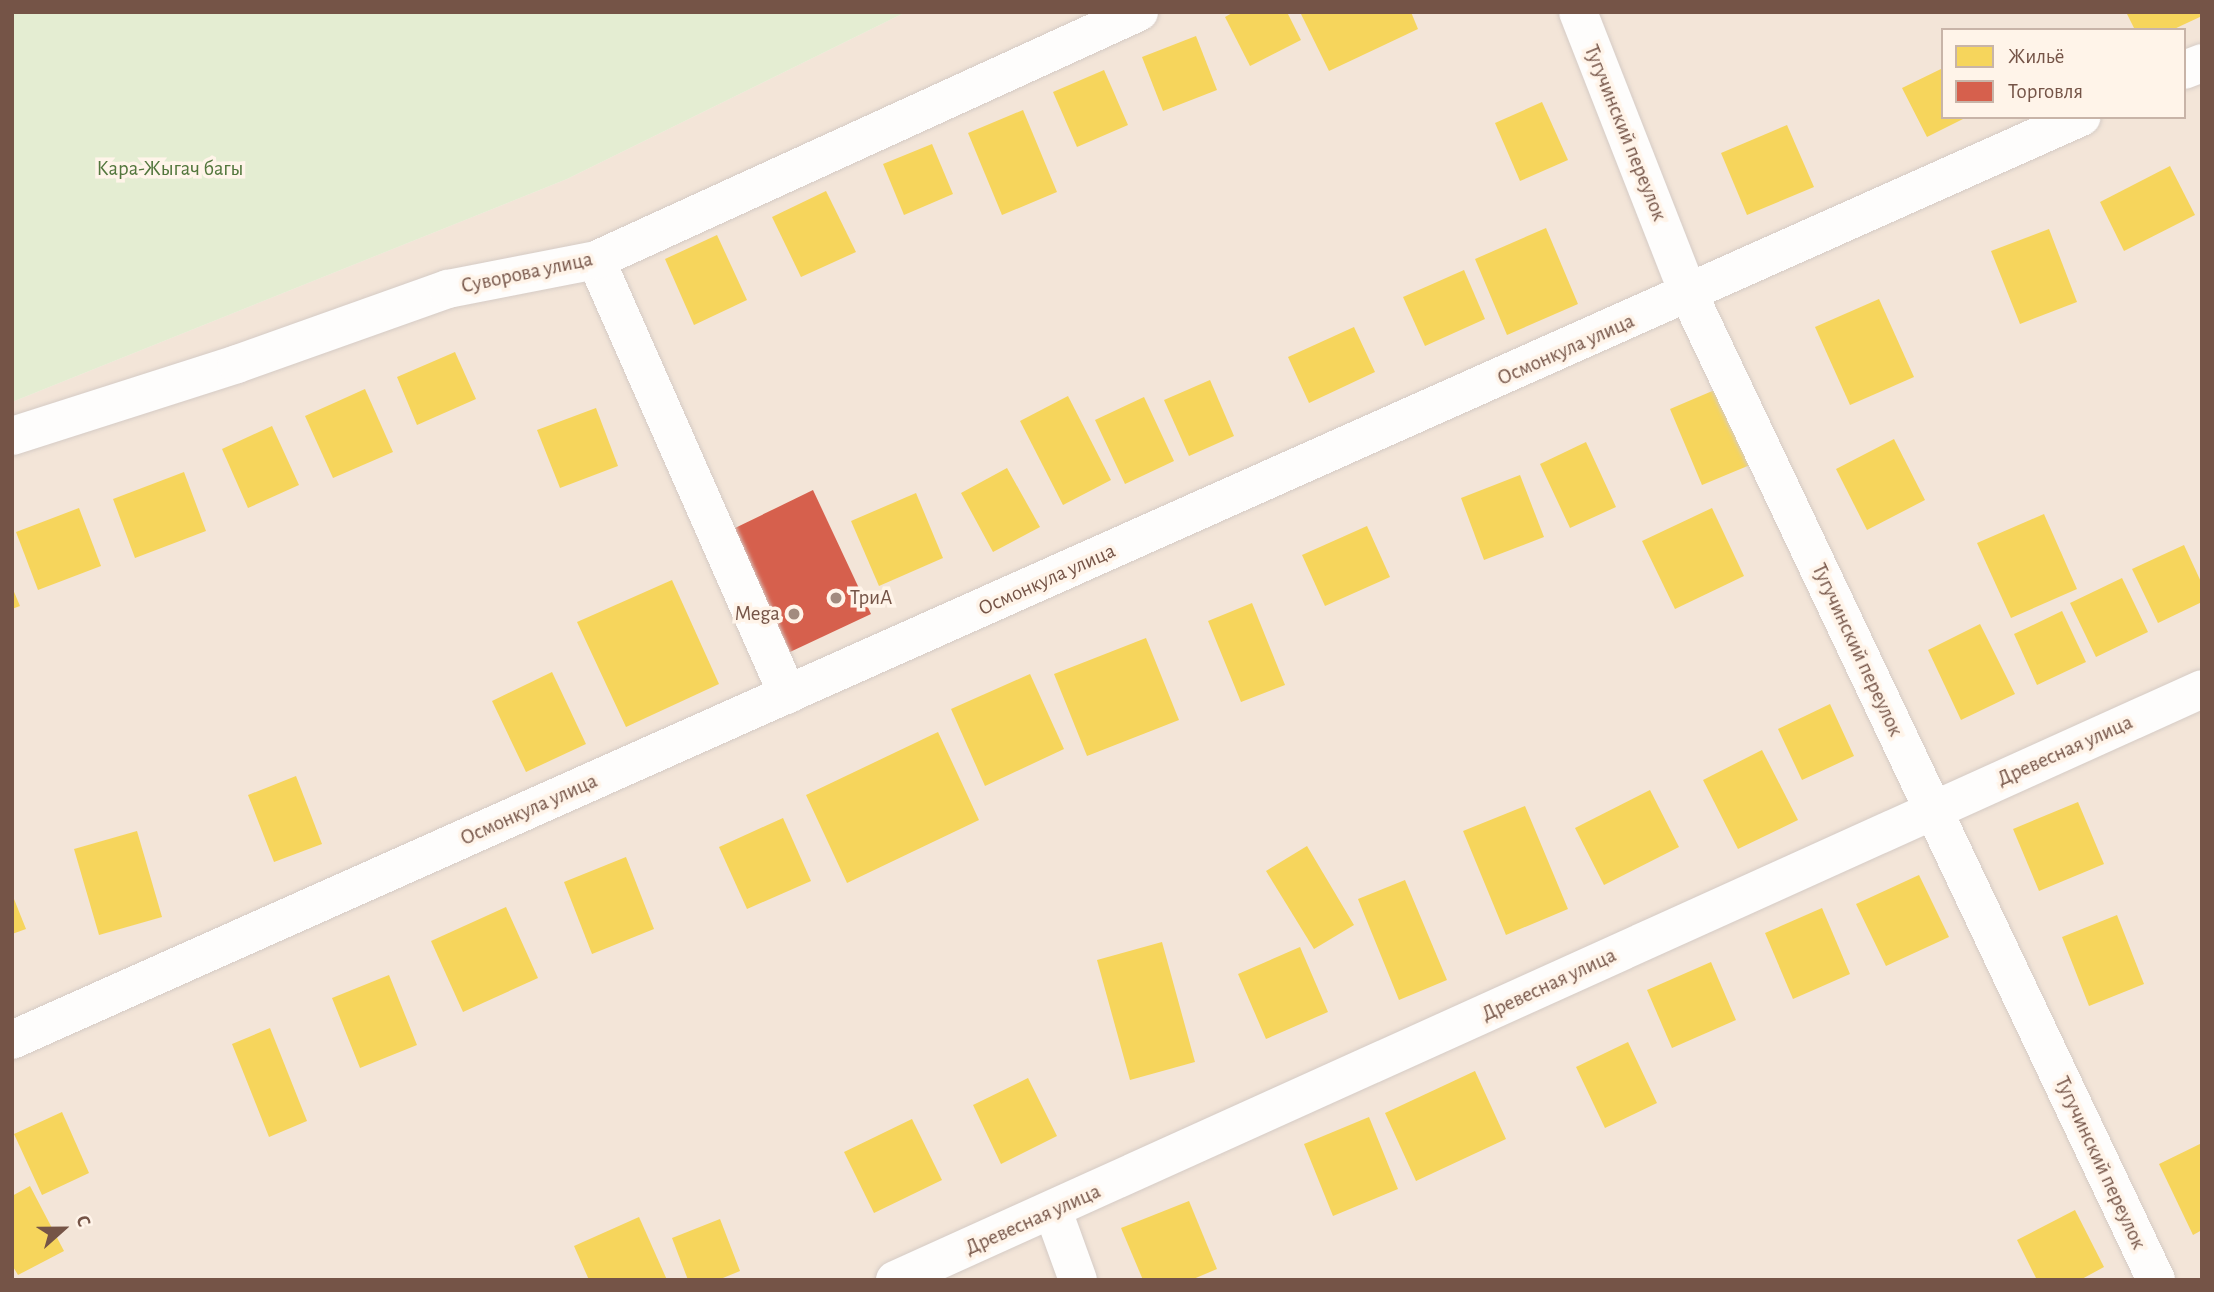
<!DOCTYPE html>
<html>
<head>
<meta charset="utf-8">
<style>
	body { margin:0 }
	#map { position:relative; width:2214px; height:1292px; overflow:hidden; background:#f7f0e8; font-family:"Alegreya Sans",sans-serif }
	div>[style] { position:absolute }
	.residential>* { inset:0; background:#f3e5d8 }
	.green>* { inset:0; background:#e4edd2 }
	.homes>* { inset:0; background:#f6d55c }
	.shops>* { inset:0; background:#d6604d }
	.roads { filter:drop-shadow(0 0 2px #d5cbc5) drop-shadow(0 0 2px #d5cbc5) }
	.minor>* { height:38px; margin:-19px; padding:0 19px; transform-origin:19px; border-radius:19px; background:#fefdfc }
	.dots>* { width:19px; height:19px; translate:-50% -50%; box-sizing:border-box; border:4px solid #fff4e9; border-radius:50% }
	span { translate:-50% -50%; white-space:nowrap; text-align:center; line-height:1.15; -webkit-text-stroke:7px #fff4e9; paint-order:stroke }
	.street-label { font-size:21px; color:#755447 }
	.park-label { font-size:21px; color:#52763c }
	.poi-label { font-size:21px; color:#755447 }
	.left { translate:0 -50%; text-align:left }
	.right { translate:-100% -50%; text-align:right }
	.frame { position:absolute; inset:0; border:14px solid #755447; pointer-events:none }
	.legend { position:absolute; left:1941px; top:28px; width:245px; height:91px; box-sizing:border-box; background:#fff4e9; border:2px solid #c8b4a8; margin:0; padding:9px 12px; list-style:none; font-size:21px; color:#755447 }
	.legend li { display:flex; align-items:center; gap:14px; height:35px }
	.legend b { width:35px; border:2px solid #c8b4a8 }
	.north { position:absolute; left:28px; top:1194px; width:70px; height:70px; -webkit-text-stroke:5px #fff4e9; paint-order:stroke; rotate:69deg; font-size:19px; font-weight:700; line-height:28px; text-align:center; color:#755447 }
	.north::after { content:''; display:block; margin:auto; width:24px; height:32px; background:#755447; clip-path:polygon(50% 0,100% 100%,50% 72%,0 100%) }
</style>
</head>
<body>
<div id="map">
	<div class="residential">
		<i style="clip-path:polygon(evenodd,906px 12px,2202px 12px,2202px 1280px,12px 1280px,12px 402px,567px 179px,906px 12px,1943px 30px,2184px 30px,2184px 117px,1943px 117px,1943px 30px)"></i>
	</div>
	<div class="green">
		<i style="clip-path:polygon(12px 12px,906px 12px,567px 179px,12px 402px)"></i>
	</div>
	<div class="homes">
		<i style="clip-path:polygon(1234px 12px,1287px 12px,1301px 40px,1250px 66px,1225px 17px)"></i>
		<i style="clip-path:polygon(1300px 12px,1411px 12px,1418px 29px,1329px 71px)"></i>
		<i style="clip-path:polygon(2126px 12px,2202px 12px,2202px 16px,2172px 30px,2135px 30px)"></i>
		<i style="clip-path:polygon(1196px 36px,1217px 90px,1163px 111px,1142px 57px)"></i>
		<i style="clip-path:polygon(1943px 68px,1943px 117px,1967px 117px,1927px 137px,1902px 88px)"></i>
		<i style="clip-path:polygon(1104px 70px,1128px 125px,1077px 147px,1053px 92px)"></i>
		<i style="clip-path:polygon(1542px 102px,1568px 160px,1520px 181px,1495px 123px)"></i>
		<i style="clip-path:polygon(1023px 110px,1057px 192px,1002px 215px,968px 133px)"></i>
		<i style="clip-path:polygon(1787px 125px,1814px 187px,1747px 215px,1721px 153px)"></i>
		<i style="clip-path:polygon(932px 144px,953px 194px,904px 215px,883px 164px)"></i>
		<i style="clip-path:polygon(2170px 166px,2195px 215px,2124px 251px,2100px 202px)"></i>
		<i style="clip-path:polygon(826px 191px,856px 252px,801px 277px,772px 217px)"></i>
		<i style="clip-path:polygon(1546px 228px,1578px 304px,1507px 335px,1475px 259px)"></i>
		<i style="clip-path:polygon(2049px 229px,2077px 302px,2020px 324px,1991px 251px)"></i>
		<i style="clip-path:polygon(717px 235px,747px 300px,694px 325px,665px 259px)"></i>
		<i style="clip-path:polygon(1464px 270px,1485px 319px,1425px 346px,1403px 297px)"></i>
		<i style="clip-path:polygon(1879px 299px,1914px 377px,1850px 405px,1815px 327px)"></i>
		<i style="clip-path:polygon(1354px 327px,1375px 372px,1309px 403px,1288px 357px)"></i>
		<i style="clip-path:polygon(455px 352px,476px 399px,417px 425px,397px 377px)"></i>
		<i style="clip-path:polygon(1210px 380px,1234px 436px,1189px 456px,1164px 400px)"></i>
		<i style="clip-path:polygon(365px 389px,393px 452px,333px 478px,305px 416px)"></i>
		<i style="clip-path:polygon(1717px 389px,1750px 465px,1702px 485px,1670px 409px)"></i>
		<i style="clip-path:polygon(1068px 396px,1111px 480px,1063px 505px,1020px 421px)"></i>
		<i style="clip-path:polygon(1144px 397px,1174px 461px,1125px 484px,1095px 420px)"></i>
		<i style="clip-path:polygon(596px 408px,618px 466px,560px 488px,537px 430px)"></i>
		<i style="clip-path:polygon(272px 426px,299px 485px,248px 508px,222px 449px)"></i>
		<i style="clip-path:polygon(1894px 439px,1925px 500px,1867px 530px,1836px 469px)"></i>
		<i style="clip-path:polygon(1586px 442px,1616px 507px,1570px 528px,1540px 464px)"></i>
		<i style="clip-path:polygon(1007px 468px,1040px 527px,993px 552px,961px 493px)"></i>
		<i style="clip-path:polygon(184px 472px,206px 531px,135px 558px,113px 499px)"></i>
		<i style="clip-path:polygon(1520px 475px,1544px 537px,1484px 560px,1461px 498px)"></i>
		<i style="clip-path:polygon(916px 493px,943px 558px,879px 586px,851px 521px)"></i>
		<i style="clip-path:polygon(79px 508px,101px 566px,38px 590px,16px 532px)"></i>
		<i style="clip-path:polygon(1712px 508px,1744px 576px,1675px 609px,1642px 541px)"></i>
		<i style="clip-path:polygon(2044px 514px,2077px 589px,2011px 618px,1977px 543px)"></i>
		<i style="clip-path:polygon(1367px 526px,1390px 577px,1325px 606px,1302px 555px)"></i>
		<i style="clip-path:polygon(2184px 545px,2202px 584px,2202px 602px,2158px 623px,2132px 569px)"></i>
		<i style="clip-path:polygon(2122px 578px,2148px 632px,2096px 657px,2070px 603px)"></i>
		<i style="clip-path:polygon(672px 580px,719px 684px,626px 727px,577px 622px)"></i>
		<i style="clip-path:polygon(12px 587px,20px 606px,12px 609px)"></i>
		<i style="clip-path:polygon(1252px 603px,1285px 685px,1241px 702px,1208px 621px)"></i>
		<i style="clip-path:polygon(2062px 611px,2086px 662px,2037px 685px,2014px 634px)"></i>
		<i style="clip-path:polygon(1980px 624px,2015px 694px,1961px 720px,1928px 650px)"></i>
		<i style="clip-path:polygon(1146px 638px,1179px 720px,1087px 756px,1054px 674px)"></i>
		<i style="clip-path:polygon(552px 672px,586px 744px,526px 772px,492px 701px)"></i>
		<i style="clip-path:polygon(1030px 674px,1064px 749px,985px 786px,951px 709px)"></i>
		<i style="clip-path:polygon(1830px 704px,1854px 756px,1802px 780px,1778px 729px)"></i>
		<i style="clip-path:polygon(938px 732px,979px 820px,847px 883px,806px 795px)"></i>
		<i style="clip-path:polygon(1762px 750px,1798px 820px,1738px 849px,1703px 780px)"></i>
		<i style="clip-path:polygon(296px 776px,322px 844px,274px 862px,248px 795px)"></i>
		<i style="clip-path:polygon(1650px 790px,1679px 847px,1604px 885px,1575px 828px)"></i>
		<i style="clip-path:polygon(2078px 802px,2104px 864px,2039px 891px,2013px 829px)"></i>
		<i style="clip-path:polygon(1525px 806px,1568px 909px,1506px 935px,1463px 831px)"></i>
		<i style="clip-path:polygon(783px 818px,811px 881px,747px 909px,719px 847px)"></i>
		<i style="clip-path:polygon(137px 831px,162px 917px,99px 935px,74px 849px)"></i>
		<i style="clip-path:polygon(1307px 846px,1354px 925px,1314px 949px,1266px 871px)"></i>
		<i style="clip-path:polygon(626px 857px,654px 929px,592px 954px,564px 882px)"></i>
		<i style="clip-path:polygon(1919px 875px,1949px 937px,1886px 966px,1856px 904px)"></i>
		<i style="clip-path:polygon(1405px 880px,1447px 980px,1399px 1000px,1358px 899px)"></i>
		<i style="clip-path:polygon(12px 894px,26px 929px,12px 934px)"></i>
		<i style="clip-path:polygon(506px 907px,538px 978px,463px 1012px,431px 941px)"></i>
		<i style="clip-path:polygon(1822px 908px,1850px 974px,1793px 999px,1765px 933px)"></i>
		<i style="clip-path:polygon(2117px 915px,2144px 984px,2089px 1006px,2062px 937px)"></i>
		<i style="clip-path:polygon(1162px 942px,1195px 1062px,1130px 1080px,1097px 960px)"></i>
		<i style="clip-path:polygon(1300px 947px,1328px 1012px,1266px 1039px,1238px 974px)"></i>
		<i style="clip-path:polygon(1711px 962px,1736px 1020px,1672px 1048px,1647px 990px)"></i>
		<i style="clip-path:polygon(389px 975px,417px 1045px,360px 1068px,332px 998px)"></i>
		<i style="clip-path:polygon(270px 1028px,307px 1121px,269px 1137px,232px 1044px)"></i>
		<i style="clip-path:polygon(1628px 1042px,1657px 1103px,1605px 1128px,1576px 1067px)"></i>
		<i style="clip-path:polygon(1475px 1071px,1506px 1139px,1416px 1181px,1385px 1113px)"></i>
		<i style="clip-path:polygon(1028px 1078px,1057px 1136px,1001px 1164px,973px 1105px)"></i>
		<i style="clip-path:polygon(62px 1112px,89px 1173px,42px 1195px,14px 1134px)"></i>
		<i style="clip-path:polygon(1369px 1117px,1398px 1189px,1333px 1216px,1304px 1144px)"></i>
		<i style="clip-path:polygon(912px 1119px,942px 1180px,874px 1213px,844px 1152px)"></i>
		<i style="clip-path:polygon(2202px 1143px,2202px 1230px,2193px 1235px,2159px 1164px)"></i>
		<i style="clip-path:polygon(30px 1186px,64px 1251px,18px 1275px,12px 1265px,12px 1196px)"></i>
		<i style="clip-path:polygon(1189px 1201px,1217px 1269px,1191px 1280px,1143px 1280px,1121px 1228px)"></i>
		<i style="clip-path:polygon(2075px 1210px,2104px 1267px,2080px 1280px,2037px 1280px,2017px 1240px)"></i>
		<i style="clip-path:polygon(639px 1217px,667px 1280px,589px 1280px,574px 1246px)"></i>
		<i style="clip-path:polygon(720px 1219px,740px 1271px,718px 1280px,688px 1280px,672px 1238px)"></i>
	</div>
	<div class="shops">
		<i style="clip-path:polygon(813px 490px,871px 614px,790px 652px,733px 529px)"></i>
	</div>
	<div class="roads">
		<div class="minor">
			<i style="left:1578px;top:12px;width:304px;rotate:68.6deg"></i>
			<i style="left:1689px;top:295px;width:1090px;rotate:64.63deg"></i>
			<i style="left:2184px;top:70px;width:19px;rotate:-21deg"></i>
			<i style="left:596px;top:260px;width:475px;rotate:66.2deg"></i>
			<i style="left:12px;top:436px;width:236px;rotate:-17.7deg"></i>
			<i style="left:237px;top:364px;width:224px;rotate:-19.6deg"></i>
			<i style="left:448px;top:289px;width:151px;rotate:-11.1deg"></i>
			<i style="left:596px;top:260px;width:597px;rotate:-24.55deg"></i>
			<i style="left:12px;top:1040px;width:2266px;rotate:-24.04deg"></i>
			<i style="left:1053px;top:1211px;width:73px;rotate:70.1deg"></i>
			<i style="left:895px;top:1280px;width:1434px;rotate:-24.33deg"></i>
		</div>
	</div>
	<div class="dots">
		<i style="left:836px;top:598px;background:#a28b7f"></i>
		<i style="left:794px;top:614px;background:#a28b7f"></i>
	</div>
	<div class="street-label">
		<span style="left:1625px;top:133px;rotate:68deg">Тугучинский переулок</span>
		<span style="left:527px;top:273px;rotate:-12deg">Суворова улица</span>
		<span style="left:1566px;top:350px;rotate:-24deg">Осмонкула улица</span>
		<span style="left:1047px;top:580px;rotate:-24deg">Осмонкула улица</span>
		<span style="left:1857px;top:650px;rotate:65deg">Тугучинский переулок</span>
		<span style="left:2065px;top:751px;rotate:-24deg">Древесная улица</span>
		<span style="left:529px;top:810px;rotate:-24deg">Осмонкула улица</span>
		<span style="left:1549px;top:985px;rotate:-25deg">Древесная улица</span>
		<span style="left:2100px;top:1163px;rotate:65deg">Тугучинский переулок</span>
		<span style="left:1033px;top:1220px;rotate:-24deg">Древесная улица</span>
	</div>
	<div class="park-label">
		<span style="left:170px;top:169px">Кара-Жыгач багы</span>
	</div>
	<div class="poi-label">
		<span class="left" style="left:850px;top:598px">ТриА</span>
		<span class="right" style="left:780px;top:614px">Mega</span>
	</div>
	<div class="frame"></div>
	<ul class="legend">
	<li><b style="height:19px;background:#f6d55c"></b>Жильё</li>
	<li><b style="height:19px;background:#d6604d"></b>Торговля</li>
	</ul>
	<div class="north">С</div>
</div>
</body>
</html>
